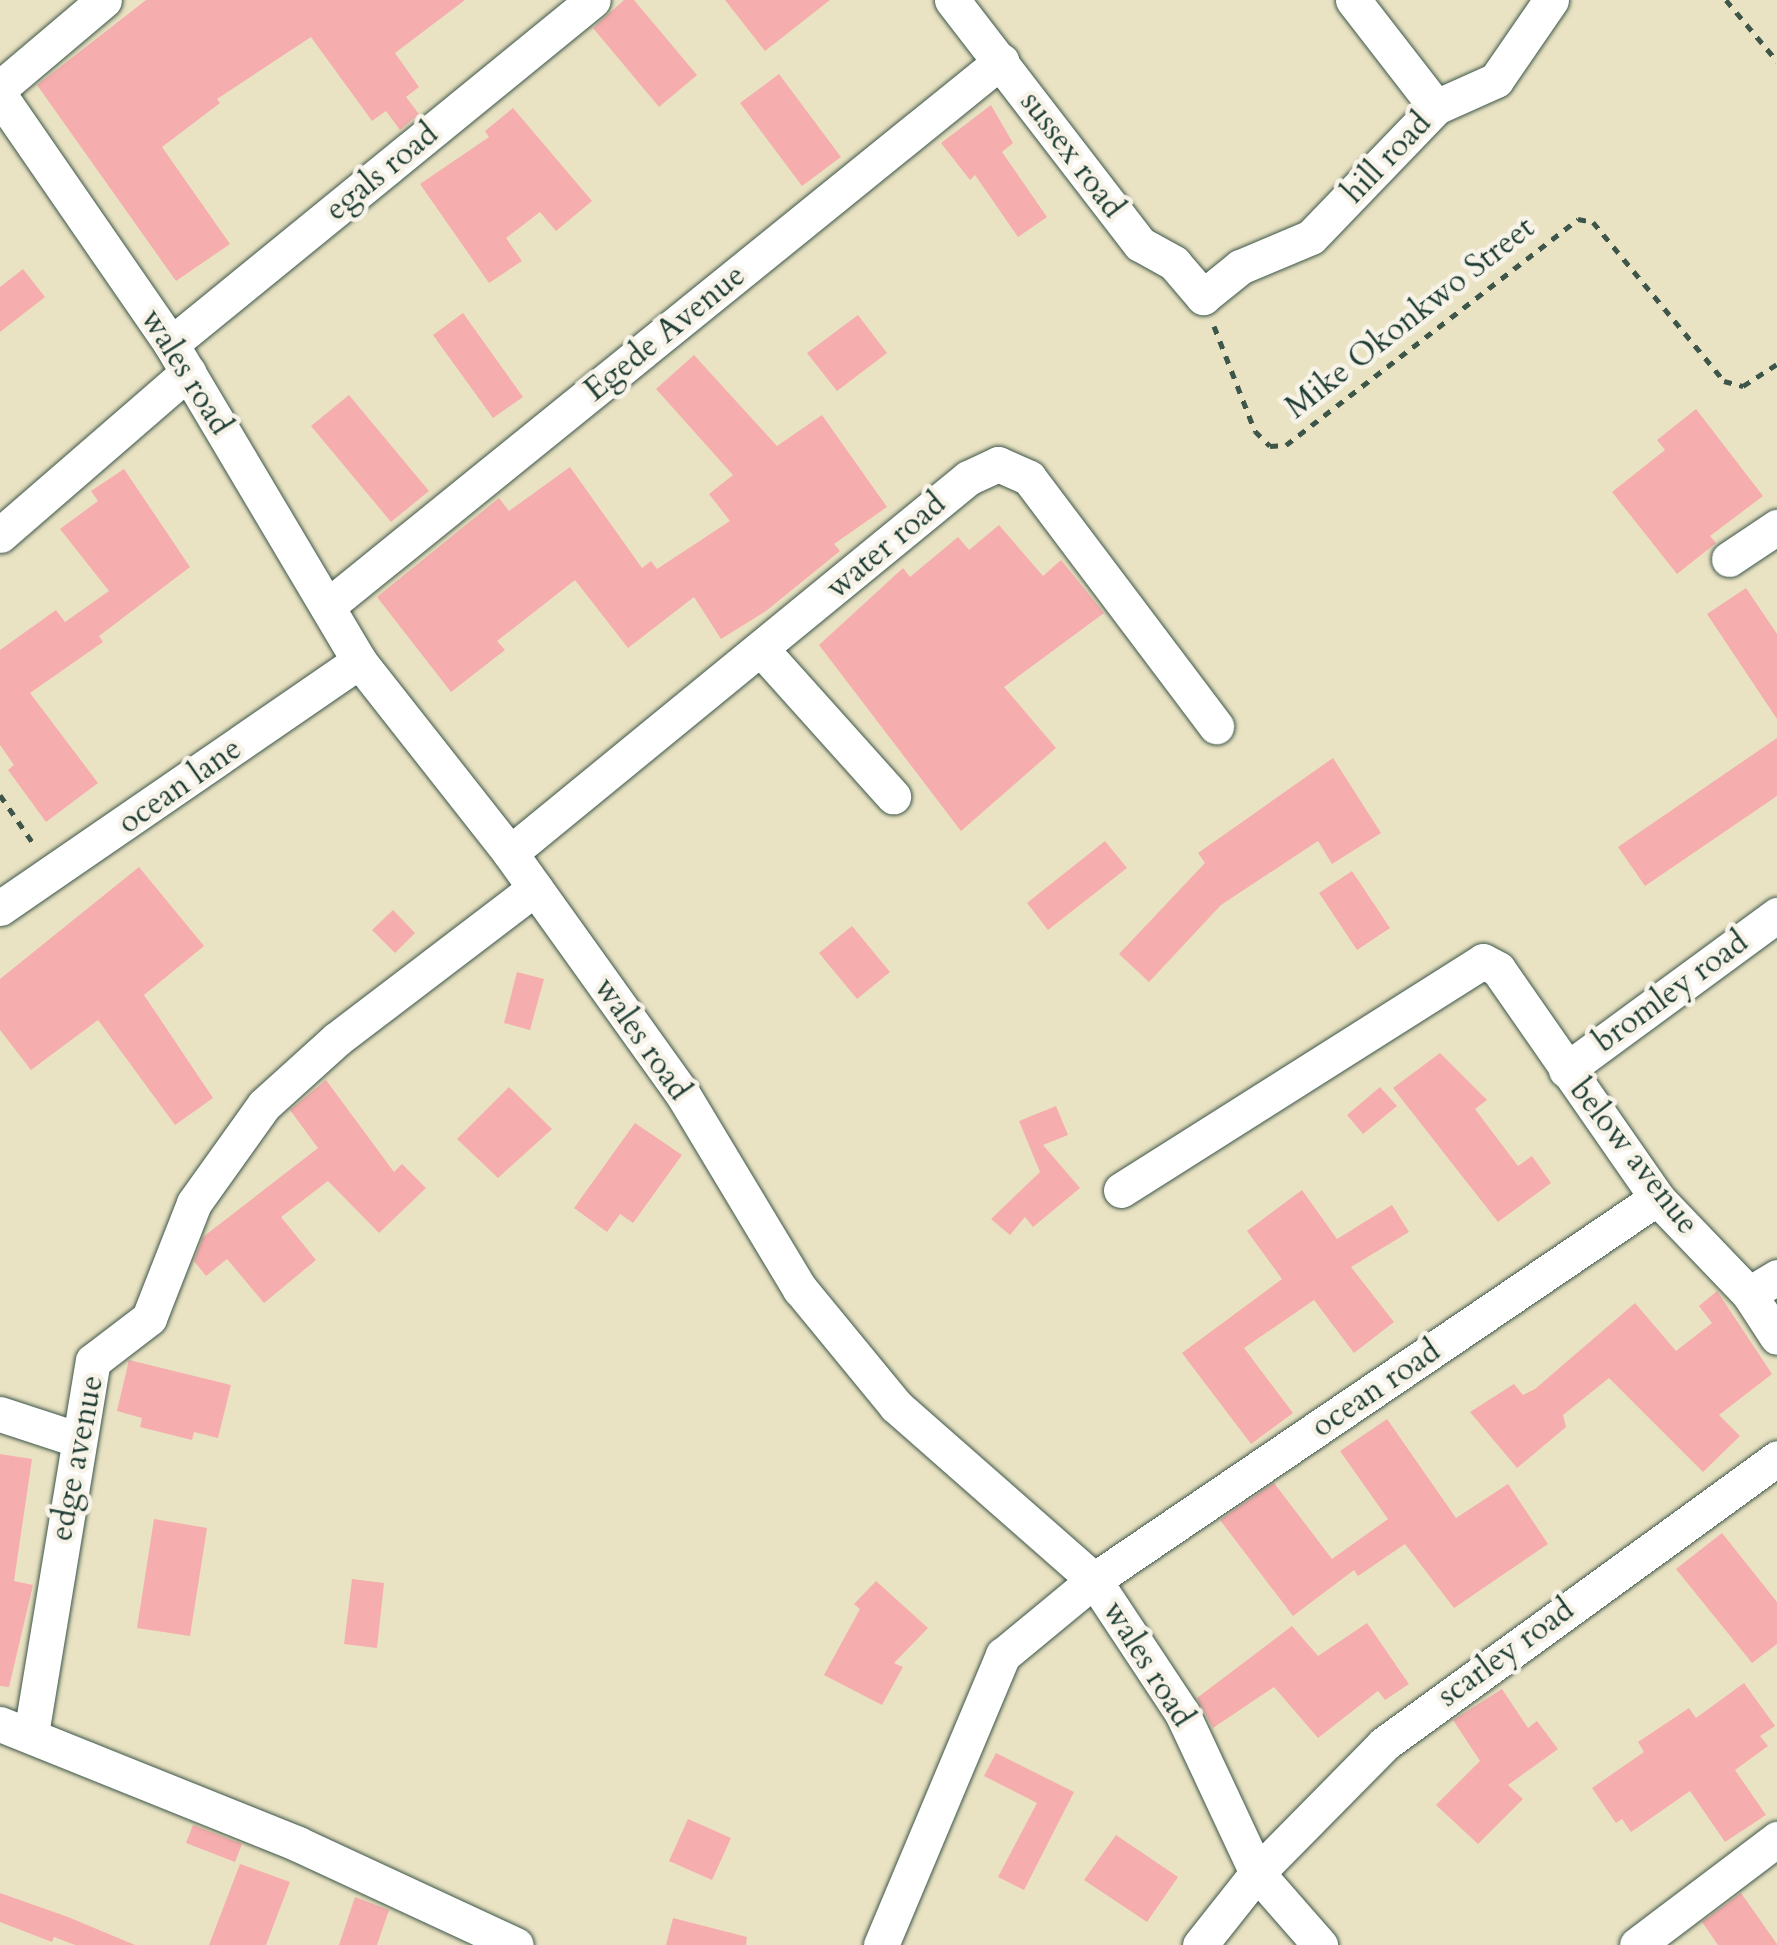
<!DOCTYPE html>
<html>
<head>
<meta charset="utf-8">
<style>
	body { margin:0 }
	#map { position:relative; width:1777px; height:1945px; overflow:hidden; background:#eae3c3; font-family:Cardo,serif }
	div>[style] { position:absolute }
	.building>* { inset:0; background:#f5aead }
	.path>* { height:5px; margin-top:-2.5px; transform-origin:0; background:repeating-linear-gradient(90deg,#3d5649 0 8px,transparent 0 16px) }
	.roads { filter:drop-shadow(0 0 2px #3d5649) drop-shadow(0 0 2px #3d5649) }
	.minor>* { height:35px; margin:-17.5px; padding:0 17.5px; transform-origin:17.5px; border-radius:17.5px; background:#fff }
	span { translate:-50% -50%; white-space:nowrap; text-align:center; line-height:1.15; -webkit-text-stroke:9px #f7f3e8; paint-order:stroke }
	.street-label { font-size:32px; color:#1f3d34 }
</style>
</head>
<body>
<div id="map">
	<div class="building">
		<i style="clip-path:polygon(146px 0,465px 0,395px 53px,419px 87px,406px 97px,419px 114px,400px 130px,386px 111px,372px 121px,311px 37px,217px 99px,220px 103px,162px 147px,230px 244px,176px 281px,37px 85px)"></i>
		<i style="clip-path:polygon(624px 0,634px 0,697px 75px,659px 107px,593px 28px)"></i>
		<i style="clip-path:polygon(725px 0,830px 0,765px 51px)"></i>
		<i style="clip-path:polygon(779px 74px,841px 157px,802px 186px,740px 103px)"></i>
		<i style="clip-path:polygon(991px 105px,1013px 143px,1002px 152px,1047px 217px,1018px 237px,975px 175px,970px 180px,941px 143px)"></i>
		<i style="clip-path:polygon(513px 108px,592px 201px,556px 231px,540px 212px,506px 238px,522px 261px,489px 283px,420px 184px,489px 137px,485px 131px)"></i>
		<i style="clip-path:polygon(23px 269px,45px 297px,0 332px,0 287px)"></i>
		<i style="clip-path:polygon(463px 313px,523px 397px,493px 418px,433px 335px)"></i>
		<i style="clip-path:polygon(858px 315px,887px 353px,837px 391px,807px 353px)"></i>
		<i style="clip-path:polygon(694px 355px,777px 446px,822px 415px,887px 507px,834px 544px,840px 551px,766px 611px,721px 639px,694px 597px,628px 648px,575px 580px,497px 641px,505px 650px,451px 692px,377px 597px,499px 498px,509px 511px,570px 467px,642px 568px,651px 561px,657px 569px,730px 521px,709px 494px,733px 475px,656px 389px)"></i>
		<i style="clip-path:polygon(349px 395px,429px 491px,391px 522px,311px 426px)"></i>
		<i style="clip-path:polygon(1696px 409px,1763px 496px,1710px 536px,1716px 543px,1677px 574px,1612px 492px,1665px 450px,1657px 440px)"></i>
		<i style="clip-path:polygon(124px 469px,190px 567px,99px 636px,103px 642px,30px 693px,98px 783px,46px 822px,8px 770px,14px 765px,0 745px,0 650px,56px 610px,65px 622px,109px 591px,60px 529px,98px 501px,91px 491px)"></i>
		<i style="clip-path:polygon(999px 525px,1043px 576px,1061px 560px,1104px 613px,1004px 687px,1056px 748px,961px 831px,819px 645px,903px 568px,910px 577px,958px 537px,969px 550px)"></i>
		<i style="clip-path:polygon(1746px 588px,1777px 634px,1777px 719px,1707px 614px)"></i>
		<i style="clip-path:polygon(1777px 738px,1777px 796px,1645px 886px,1618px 847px)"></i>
		<i style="clip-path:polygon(1333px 758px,1381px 833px,1332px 864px,1318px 841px,1221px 905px,1149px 982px,1119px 954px,1205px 863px,1198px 853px)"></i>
		<i style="clip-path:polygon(1105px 841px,1127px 868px,1048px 930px,1027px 903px)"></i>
		<i style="clip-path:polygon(139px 867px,204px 946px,144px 995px,213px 1098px,175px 1125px,98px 1020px,31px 1070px,0 1030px,0 979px)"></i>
		<i style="clip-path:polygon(1352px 871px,1390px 928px,1357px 950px,1319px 893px)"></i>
		<i style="clip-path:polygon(393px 910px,415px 933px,395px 953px,372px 930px)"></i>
		<i style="clip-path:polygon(852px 926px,890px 972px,857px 999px,819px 953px)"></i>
		<i style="clip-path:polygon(517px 972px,544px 979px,530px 1030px,504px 1023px)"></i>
		<i style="clip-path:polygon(1440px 1053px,1487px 1100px,1475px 1109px,1518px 1166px,1532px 1156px,1551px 1183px,1498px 1222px,1393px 1088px)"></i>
		<i style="clip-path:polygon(326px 1080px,394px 1172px,402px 1164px,426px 1188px,379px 1233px,328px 1181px,281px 1217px,316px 1260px,264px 1303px,227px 1259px,206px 1276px,194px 1261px,203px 1237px,318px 1148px,290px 1110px)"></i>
		<i style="clip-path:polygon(509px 1087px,552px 1129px,498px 1178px,457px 1139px)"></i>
		<i style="clip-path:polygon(1380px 1087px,1397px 1106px,1363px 1134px,1347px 1115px)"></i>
		<i style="clip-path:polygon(1056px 1106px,1068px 1135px,1043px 1145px,1080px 1188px,1033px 1227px,1025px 1217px,1010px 1235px,991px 1219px,1040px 1172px,1019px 1121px)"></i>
		<i style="clip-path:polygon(635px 1123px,682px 1155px,633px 1223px,620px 1214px,607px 1232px,574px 1208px)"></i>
		<i style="clip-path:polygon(1302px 1190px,1337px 1239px,1392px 1205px,1409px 1232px,1351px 1267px,1394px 1322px,1354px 1353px,1314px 1300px,1244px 1348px,1293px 1413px,1251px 1444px,1182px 1353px,1282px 1279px,1247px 1231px)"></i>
		<i style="clip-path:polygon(1717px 1291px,1772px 1374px,1719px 1415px,1740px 1436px,1703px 1472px,1609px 1378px,1563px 1415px,1566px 1427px,1517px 1468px,1470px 1412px,1514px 1384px,1523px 1395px,1535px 1389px,1635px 1303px,1676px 1351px,1712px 1323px,1699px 1306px)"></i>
		<i style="clip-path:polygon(129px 1360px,231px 1385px,218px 1438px,194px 1432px,192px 1440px,140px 1427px,142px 1418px,117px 1411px)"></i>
		<i style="clip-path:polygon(1387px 1419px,1456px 1518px,1508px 1484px,1548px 1544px,1454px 1608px,1405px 1544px,1358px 1576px,1354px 1570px,1293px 1616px,1220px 1520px,1274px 1483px,1332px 1559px,1388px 1519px,1340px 1451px)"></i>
		<i style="clip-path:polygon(0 1454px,32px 1459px,14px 1581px,33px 1585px,9px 1687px,0 1686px)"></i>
		<i style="clip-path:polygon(154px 1519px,207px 1528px,190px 1636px,137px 1628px)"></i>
		<i style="clip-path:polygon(1722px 1533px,1777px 1602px,1777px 1644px,1752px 1663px,1676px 1569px)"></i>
		<i style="clip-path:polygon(352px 1579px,384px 1583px,377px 1648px,344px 1644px)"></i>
		<i style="clip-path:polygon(876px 1581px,928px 1628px,894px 1663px,903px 1667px,882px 1705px,824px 1675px,860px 1609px,854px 1604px)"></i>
		<i style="clip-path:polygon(1367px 1623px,1409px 1684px,1385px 1700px,1378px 1691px,1318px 1738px,1274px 1687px,1213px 1728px,1197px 1698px,1292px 1626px,1318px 1656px)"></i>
		<i style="clip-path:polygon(1744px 1683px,1775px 1726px,1760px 1736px,1768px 1746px,1735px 1770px,1766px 1815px,1725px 1842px,1690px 1791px,1631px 1832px,1622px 1819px,1616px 1823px,1592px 1788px,1644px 1752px,1638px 1742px,1689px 1708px,1696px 1718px)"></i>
		<i style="clip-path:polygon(1502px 1689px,1528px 1728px,1537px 1721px,1558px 1749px,1508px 1785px,1523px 1799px,1478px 1844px,1436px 1805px,1480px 1761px,1453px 1720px)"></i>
		<i style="clip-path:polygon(996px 1753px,1074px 1792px,1024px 1890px,998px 1877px,1037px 1803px,984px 1776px)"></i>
		<i style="clip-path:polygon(688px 1819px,731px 1838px,712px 1880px,669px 1861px)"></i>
		<i style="clip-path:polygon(193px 1825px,242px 1844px,235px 1862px,186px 1843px)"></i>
		<i style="clip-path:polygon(1116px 1835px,1178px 1877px,1147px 1922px,1084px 1880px)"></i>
		<i style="clip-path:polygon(240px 1864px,290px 1882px,266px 1945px,209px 1945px)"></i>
		<i style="clip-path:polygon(0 1893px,68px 1917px,135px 1945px,75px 1945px,54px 1937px,52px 1942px,0 1922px)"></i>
		<i style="clip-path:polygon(1741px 1893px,1777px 1944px,1777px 1945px,1718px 1945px,1702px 1922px)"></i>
		<i style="clip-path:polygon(355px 1897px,389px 1910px,377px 1945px,339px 1945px)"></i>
		<i style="clip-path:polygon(673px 1918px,747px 1937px,746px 1945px,666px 1945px)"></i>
	</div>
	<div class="path">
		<i style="left:1726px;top:0;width:80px;rotate:50.1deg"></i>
		<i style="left:1214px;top:326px;width:113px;rotate:68.7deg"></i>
		<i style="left:1255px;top:431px;width:21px;rotate:45deg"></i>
		<i style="left:1270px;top:446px;width:16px;rotate:-4deg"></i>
		<i style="left:1286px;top:445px;width:369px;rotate:-37.7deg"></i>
		<i style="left:1578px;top:219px;width:15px;rotate:11deg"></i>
		<i style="left:1593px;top:222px;width:206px;rotate:50.5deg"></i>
		<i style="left:1724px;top:381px;width:20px;rotate:15deg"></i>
		<i style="left:1743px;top:386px;width:40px;rotate:-32.9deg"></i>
		<i style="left:0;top:795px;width:62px;rotate:55.5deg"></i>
	</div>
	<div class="roads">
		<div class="minor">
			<i style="left:952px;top:0;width:308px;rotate:52.4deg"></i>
			<i style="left:1140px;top:244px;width:39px;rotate:29deg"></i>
			<i style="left:1174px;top:263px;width:45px;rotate:49.5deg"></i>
			<i style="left:1203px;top:297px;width:48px;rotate:-39deg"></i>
			<i style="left:1240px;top:267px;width:77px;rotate:-22.9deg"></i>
			<i style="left:1311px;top:237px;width:180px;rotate:-46.1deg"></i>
			<i style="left:1436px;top:107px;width:66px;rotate:-24.2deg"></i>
			<i style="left:1496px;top:80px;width:97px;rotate:-55.5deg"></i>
			<i style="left:1353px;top:0;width:135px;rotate:52.2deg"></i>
			<i style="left:0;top:88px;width:136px;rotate:-40.2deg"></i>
			<i style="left:0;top:96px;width:301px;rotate:55.4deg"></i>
			<i style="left:171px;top:344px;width:369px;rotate:59.3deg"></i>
			<i style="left:359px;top:661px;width:244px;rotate:51.8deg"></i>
			<i style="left:510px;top:853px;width:295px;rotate:54.4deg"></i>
			<i style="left:682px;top:1093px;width:229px;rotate:59deg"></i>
			<i style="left:800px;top:1289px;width:151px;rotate:50.6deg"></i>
			<i style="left:896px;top:1406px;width:264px;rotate:41.3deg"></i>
			<i style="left:1094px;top:1580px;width:159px;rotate:56.5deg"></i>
			<i style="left:1182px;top:1713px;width:177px;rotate:64.9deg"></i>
			<i style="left:1257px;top:1873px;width:96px;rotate:48.8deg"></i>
			<i style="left:171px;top:344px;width:544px;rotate:-39.19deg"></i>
			<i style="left:0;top:535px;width:249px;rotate:-40.9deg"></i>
			<i style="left:1729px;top:559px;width:58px;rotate:-33.7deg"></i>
			<i style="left:329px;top:605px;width:865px;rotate:-38.99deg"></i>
			<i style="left:761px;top:649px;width:198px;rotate:48.1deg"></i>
			<i style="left:510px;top:853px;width:592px;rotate:-39.31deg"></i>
			<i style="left:968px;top:478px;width:33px;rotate:-25deg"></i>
			<i style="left:998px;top:464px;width:34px;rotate:24deg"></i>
			<i style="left:1029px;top:478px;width:311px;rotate:53deg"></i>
			<i style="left:0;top:908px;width:436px;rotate:-34.5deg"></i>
			<i style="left:1566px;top:1070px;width:262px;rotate:-36.3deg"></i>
			<i style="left:1121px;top:1190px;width:428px;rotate:-32.3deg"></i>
			<i style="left:1483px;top:961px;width:17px;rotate:28deg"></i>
			<i style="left:1498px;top:969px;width:279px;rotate:55.2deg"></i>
			<i style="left:1657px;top:1198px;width:133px;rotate:46.2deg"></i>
			<i style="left:1749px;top:1294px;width:51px;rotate:56.9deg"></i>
			<i style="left:1749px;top:1294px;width:33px;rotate:-31deg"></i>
			<i style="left:0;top:1414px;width:80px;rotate:18.2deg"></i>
			<i style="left:0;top:1724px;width:321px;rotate:21.9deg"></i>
			<i style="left:298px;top:1844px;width:240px;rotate:24.9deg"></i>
			<i style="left:31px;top:1734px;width:378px;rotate:-80.6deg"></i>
			<i style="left:93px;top:1361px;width:71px;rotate:-37.5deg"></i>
			<i style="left:149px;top:1318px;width:123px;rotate:-68.6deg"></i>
			<i style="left:194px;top:1203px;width:120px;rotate:-54.5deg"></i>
			<i style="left:264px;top:1105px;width:98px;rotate:-42.1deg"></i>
			<i style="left:337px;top:1039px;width:249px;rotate:-37.3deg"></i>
			<i style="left:881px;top:1945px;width:315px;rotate:-67.2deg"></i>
			<i style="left:1003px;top:1655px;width:118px;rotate:-39.5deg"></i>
			<i style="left:1094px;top:1580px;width:680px;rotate:-34.16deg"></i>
			<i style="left:1200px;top:1945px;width:92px;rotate:-51.6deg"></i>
			<i style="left:1257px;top:1873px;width:181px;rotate:-45.4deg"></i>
			<i style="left:1384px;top:1744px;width:486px;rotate:-36deg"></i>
			<i style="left:1637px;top:1945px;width:176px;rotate:-37.1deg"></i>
		</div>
	</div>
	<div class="street-label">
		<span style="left:1072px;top:155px;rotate:53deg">sussex road</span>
		<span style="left:1387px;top:158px;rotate:-46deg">hill road</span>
		<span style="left:382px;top:172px;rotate:-39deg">egals road</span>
		<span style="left:1410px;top:318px;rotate:-38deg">Mike Okonkwo Street</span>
		<span style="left:665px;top:333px;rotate:-39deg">Egede Avenue</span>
		<span style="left:186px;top:372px;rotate:58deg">wales road</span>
		<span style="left:886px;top:546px;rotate:-40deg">water road</span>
		<span style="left:180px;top:786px;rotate:-35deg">ocean lane</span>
		<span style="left:1671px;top:992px;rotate:-36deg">bromley road</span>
		<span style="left:642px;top:1039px;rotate:55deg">wales road</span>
		<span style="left:1634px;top:1157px;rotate:52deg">below avenue</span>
		<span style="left:1376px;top:1389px;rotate:-34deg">ocean road</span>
		<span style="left:77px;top:1458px;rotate:-79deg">edge avenue</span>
		<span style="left:1506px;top:1653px;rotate:-36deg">scarley road</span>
		<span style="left:1148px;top:1664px;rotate:58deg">wales road</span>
	</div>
</div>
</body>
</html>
